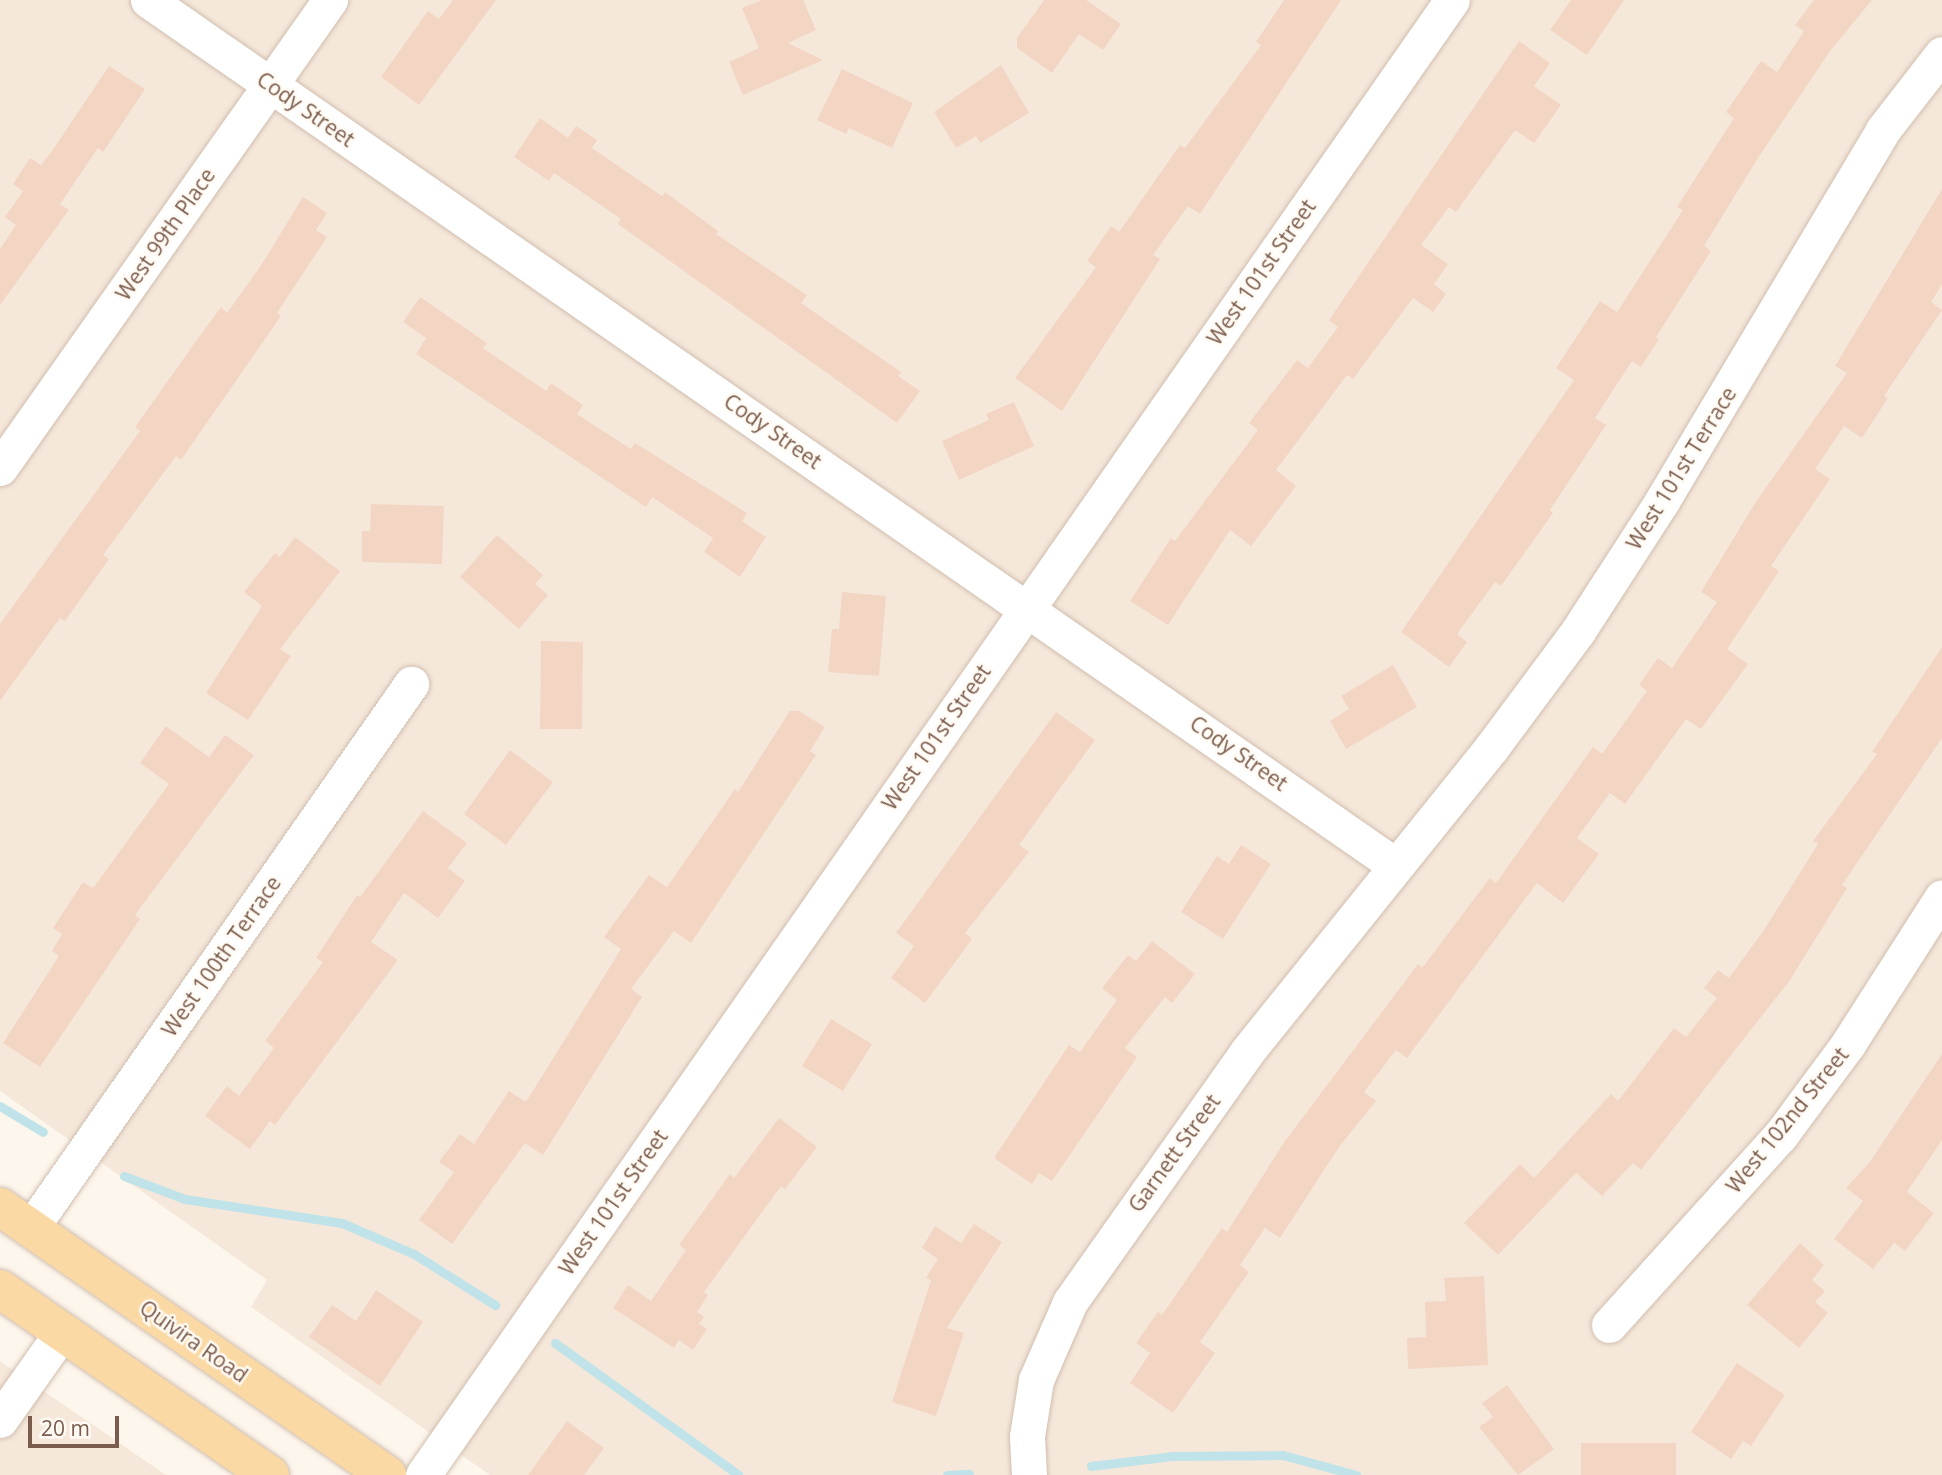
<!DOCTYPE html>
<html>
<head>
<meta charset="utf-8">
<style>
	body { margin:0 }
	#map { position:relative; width:1942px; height:1475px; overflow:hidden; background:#fdf6ec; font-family:"Open Sans",sans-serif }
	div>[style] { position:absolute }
	.residential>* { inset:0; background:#f5e8da }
	.stream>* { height:9px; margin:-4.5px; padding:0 4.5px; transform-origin:4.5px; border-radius:4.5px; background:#bfe3e8 }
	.building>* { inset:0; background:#f3d5c3 }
	.roads { filter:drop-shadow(0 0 2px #d1beb0) drop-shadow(0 0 2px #d1beb0) }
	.minor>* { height:35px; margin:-17.5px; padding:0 17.5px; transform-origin:17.5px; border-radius:17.5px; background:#fff }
	.major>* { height:38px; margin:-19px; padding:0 19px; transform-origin:19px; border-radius:19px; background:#fbd9a5 }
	span { translate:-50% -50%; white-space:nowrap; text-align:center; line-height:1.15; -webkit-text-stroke:5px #fffaf3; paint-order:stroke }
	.street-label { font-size:21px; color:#7a5c4d }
	.scale { position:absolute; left:28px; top:1416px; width:91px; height:32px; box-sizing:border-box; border:4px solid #7a5c4d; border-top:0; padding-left:9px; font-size:21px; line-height:24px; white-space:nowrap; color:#7a5c4d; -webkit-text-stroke:5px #fffaf3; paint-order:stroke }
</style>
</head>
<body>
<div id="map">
	<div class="residential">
		<i style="clip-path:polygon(0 0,1942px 0,1942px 1475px,490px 1475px,251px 1307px,267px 1280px,0 1091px)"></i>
		<i style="clip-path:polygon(0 1361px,166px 1475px,0 1475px)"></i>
	</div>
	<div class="stream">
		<i style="left:0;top:1106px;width:50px;rotate:31.2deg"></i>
		<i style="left:124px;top:1176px;width:65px;rotate:20.7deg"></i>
		<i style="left:185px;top:1199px;width:159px;rotate:8.7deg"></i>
		<i style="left:342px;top:1223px;width:78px;rotate:23.3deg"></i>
		<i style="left:414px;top:1254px;width:96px;rotate:32.2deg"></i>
		<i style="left:555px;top:1343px;width:226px;rotate:35.7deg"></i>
		<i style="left:1091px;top:1466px;width:83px;rotate:-7deg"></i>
		<i style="left:1173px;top:1456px;width:110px;rotate:-0.5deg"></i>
		<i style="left:1283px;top:1455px;width:76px;rotate:15.3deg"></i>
		<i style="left:947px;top:1475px;width:22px;rotate:-3deg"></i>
	</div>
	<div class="building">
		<i style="clip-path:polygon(453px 0,496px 0,419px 105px,381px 77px,428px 11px,439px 19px)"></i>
		<i style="clip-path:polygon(762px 0,803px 0,816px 30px,788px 43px,823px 60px,743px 95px,729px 62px,759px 48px,742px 8px)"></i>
		<i style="clip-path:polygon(1044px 0,1086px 0,1121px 24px,1103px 50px,1079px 34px,1052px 73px,1017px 48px,1017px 38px)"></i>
		<i style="clip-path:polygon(1284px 0,1341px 0,1200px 214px,1188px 206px,1153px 255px,1160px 259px,1062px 411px,1015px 378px,1096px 267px,1087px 261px,1111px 226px,1119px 232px,1180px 145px,1185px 148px,1261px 45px,1256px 42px)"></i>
		<i style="clip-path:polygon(1571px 0,1624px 0,1587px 55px,1550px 30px)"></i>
		<i style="clip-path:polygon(1814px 0,1872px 0,1830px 51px,1758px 158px,1704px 246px,1711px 251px,1656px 337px,1659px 339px,1641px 367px,1632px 361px,1595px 418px,1606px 425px,1550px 510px,1553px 513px,1501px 586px,1495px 582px,1457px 634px,1467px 642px,1449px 667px,1401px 632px,1574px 380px,1556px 368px,1600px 301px,1617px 312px,1683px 210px,1677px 207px,1734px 118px,1726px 112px,1761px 61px,1777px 72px,1804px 31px,1795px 25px)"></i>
		<i style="clip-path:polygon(1519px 41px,1550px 63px,1534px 86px,1561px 105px,1534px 143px,1515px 130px,1456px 212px,1449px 207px,1421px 245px,1448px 264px,1434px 284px,1446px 294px,1433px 312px,1413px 298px,1353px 379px,1347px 375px,1276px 470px,1296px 486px,1251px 546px,1230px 530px,1168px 625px,1130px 601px,1171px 538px,1175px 541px,1258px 430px,1249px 423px,1297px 360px,1308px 368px,1338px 327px,1329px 320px)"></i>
		<i style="clip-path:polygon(1001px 65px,1029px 113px,980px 143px,976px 136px,956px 148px,934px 112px)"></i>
		<i style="clip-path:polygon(109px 66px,145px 89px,103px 152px,98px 148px,60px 204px,69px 210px,0 305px,0 249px,16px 225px,5px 217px,23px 191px,13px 184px,30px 158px,41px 165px,52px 151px)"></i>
		<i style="clip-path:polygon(842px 69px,913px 103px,892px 148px,849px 128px,846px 134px,817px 120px)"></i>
		<i style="clip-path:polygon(540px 118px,568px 138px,576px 126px,597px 140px,592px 148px,662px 196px,665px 192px,718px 231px,716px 234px,807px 295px,801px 303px,901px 372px,898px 376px,920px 391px,897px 423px,618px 224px,621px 219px,554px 173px,549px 181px,514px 157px)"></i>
		<i style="clip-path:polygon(1942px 189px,1942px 284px,1931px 302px,1942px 310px,1884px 396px,1888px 398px,1862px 438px,1844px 426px,1815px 469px,1830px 479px,1771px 566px,1779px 571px,1727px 649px,1748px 664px,1701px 729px,1686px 719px,1625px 804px,1610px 793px,1577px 838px,1599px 854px,1563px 903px,1537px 883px,1407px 1058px,1396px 1050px,1364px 1092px,1376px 1101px,1339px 1147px,1280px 1238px,1265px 1228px,1240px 1265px,1249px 1272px,1200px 1342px,1215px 1353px,1173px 1413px,1130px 1383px,1150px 1353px,1136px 1343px,1158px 1312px,1162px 1315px,1222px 1228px,1227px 1232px,1285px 1141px,1418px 964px,1422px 968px,1490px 878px,1496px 883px,1593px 747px,1602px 754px,1647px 691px,1639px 685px,1658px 658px,1672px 668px,1717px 602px,1701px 592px,1755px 503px,1847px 373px,1835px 366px)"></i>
		<i style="clip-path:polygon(303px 197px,327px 213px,316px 230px,327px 237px,277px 313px,281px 316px,181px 460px,176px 456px,103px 555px,109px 559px,65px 621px,60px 618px,0 701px,0 624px,140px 431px,135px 427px,194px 344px,221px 307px,227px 313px,260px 267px)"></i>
		<i style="clip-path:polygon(420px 297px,487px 343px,483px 348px,546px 391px,551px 383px,583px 405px,577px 414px,631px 449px,635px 443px,747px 513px,742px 521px,766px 537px,740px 577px,704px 552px,713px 538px,652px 497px,646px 507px,416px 354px,426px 338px,403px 322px)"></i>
		<i style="clip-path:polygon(1014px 402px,1034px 446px,959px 480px,942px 441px,989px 420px,986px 414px)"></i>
		<i style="clip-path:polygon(371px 504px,444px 506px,442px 564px,362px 562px,362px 531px,370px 531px)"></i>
		<i style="clip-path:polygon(497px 535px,543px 575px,535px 584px,548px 595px,519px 629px,460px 577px)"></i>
		<i style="clip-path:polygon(295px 537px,340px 571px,280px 649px,291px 656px,248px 720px,206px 693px,262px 606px,244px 592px,275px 553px,280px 557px)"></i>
		<i style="clip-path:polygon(842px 592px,886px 596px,879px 676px,828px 672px,832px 629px,839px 629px)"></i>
		<i style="clip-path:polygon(541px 641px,583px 642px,582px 729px,540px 729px)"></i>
		<i style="clip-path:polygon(1942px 647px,1942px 738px,1842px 885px,1847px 888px,1790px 980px,1641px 1170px,1633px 1163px,1602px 1196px,1576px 1173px,1498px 1255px,1464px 1223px,1520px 1164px,1534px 1178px,1611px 1094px,1618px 1101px,1674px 1028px,1686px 1037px,1717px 998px,1704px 988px,1718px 970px,1729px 978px,1764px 930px,1818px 844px,1813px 841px,1877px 754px,1872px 752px)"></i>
		<i style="clip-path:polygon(1393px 665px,1417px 707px,1346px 749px,1330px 721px,1349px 709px,1341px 696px)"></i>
		<i style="clip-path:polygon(790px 711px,799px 711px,825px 727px,810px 751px,816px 755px,691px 943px,674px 931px,631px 989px,642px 997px,543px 1155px,525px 1143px,452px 1244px,419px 1220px,454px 1172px,439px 1162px,460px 1134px,474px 1144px,509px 1091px,526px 1102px,621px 949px,604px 937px,649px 875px,667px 887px,735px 789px,738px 792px)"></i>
		<i style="clip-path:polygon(1056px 712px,1095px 740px,1019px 845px,1029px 852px,965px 933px,972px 939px,925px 1003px,891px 978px,914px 946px,896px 933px)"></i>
		<i style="clip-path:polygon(166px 726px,209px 757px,225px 735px,254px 755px,135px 915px,140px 919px,40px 1067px,3px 1043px,59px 956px,52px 951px,62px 934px,53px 928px,83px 882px,93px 888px,169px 784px,140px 763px)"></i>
		<i style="clip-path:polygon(510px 750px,553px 782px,506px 845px,464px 814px)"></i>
		<i style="clip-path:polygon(423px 811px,467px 843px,448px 868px,465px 881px,438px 918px,404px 893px,371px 942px,398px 960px,275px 1125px,270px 1121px,250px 1149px,205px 1116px,227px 1086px,239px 1096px,274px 1048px,265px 1041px,323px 962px,316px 958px,357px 895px,360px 897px)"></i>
		<i style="clip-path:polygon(1241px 845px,1271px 864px,1223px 939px,1181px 912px,1217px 856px,1229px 864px)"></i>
		<i style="clip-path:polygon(1152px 941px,1195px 974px,1172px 1003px,1165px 997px,1125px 1048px,1137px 1057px,1052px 1181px,1039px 1173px,1032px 1184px,994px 1158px,1069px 1045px,1080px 1052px,1117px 1000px,1102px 988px,1128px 955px,1136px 961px)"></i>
		<i style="clip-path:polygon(831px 1019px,872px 1044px,843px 1091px,802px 1066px)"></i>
		<i style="clip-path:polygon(1942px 1054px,1942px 1140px,1907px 1192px,1934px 1213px,1905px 1251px,1894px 1243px,1873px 1269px,1834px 1239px,1863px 1201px,1846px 1188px,1869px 1163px)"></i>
		<i style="clip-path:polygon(779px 1118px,817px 1147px,785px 1189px,781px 1186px,704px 1292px,708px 1295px,697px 1312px,704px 1317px,699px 1324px,707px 1329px,693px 1350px,679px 1340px,674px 1348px,613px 1308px,628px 1285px,651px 1301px,686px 1250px,679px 1245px,730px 1174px,734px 1178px)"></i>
		<i style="clip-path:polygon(974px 1224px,1002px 1242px,947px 1328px,964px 1333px,936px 1416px,892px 1402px,931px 1280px,926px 1278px,938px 1259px,922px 1248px,935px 1226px,961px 1243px)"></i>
		<i style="clip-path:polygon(1800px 1243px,1824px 1265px,1812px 1280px,1825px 1291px,1815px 1302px,1828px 1313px,1799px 1348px,1747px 1305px)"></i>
		<i style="clip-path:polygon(1484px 1276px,1488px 1365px,1408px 1369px,1407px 1338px,1426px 1337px,1425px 1302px,1446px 1301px,1444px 1278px)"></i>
		<i style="clip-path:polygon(376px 1290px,423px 1322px,380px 1386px,309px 1337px,332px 1305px,356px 1321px)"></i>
		<i style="clip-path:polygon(1737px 1363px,1785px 1395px,1751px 1446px,1743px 1441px,1731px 1459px,1691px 1432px)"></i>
		<i style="clip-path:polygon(1507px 1385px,1554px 1449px,1518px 1475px,1479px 1427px,1493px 1417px,1482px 1403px)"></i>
		<i style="clip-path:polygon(567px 1421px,604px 1448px,584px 1475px,528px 1475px)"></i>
		<i style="clip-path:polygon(1581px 1443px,1676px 1443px,1676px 1475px,1581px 1475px)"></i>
	</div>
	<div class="roads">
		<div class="minor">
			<i style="left:148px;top:0;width:1518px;rotate:34.75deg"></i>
			<i style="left:0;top:468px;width:573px;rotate:-54.81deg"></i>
			<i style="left:31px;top:1228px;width:664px;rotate:-55.06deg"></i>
			<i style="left:1609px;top:1325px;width:255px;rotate:-47.9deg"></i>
			<i style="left:1780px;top:1136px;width:114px;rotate:-53.5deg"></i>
			<i style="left:1848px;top:1044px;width:174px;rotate:-57.4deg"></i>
			<i style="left:0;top:1420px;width:108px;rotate:-54.8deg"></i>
			<i style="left:423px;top:1475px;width:1798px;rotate:-55.1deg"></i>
			<i style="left:1029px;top:1475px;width:39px;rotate:-93deg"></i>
			<i style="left:1027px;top:1436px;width:57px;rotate:-80.9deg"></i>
			<i style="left:1036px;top:1380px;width:85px;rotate:-66.4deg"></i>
			<i style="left:1070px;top:1302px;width:305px;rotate:-54.7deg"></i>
			<i style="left:1246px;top:1053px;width:393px;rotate:-51.2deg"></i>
			<i style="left:1492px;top:747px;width:144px;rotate:-53.4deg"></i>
			<i style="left:1578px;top:631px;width:155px;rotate:-57.1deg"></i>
			<i style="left:1662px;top:501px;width:432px;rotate:-59.2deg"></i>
			<i style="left:1883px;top:130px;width:96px;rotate:-52.2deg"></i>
		</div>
		<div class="major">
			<i style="left:0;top:1207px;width:471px;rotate:34.7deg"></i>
			<i style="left:0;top:1289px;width:328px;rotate:34.6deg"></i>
		</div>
	</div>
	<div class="street-label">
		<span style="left:306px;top:109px;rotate:35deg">Cody Street</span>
		<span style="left:165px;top:234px;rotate:-55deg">West 99th Place</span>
		<span style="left:1261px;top:272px;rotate:-55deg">West 101st Street</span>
		<span style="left:773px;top:431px;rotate:35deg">Cody Street</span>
		<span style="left:1681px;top:468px;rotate:-58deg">West 101st Terrace</span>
		<span style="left:936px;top:737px;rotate:-55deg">West 101st Street</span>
		<span style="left:1239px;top:753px;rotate:35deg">Cody Street</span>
		<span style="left:221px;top:956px;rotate:-55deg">West 100th Terrace</span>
		<span style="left:1787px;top:1120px;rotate:-51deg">West 102nd Street</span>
		<span style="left:1174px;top:1153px;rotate:-54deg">Garnett Street</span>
		<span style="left:613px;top:1202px;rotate:-55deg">West 101st Street</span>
		<span style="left:194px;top:1341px;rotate:35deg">Quivira Road</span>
	</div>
	<div class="scale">20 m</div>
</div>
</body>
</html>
